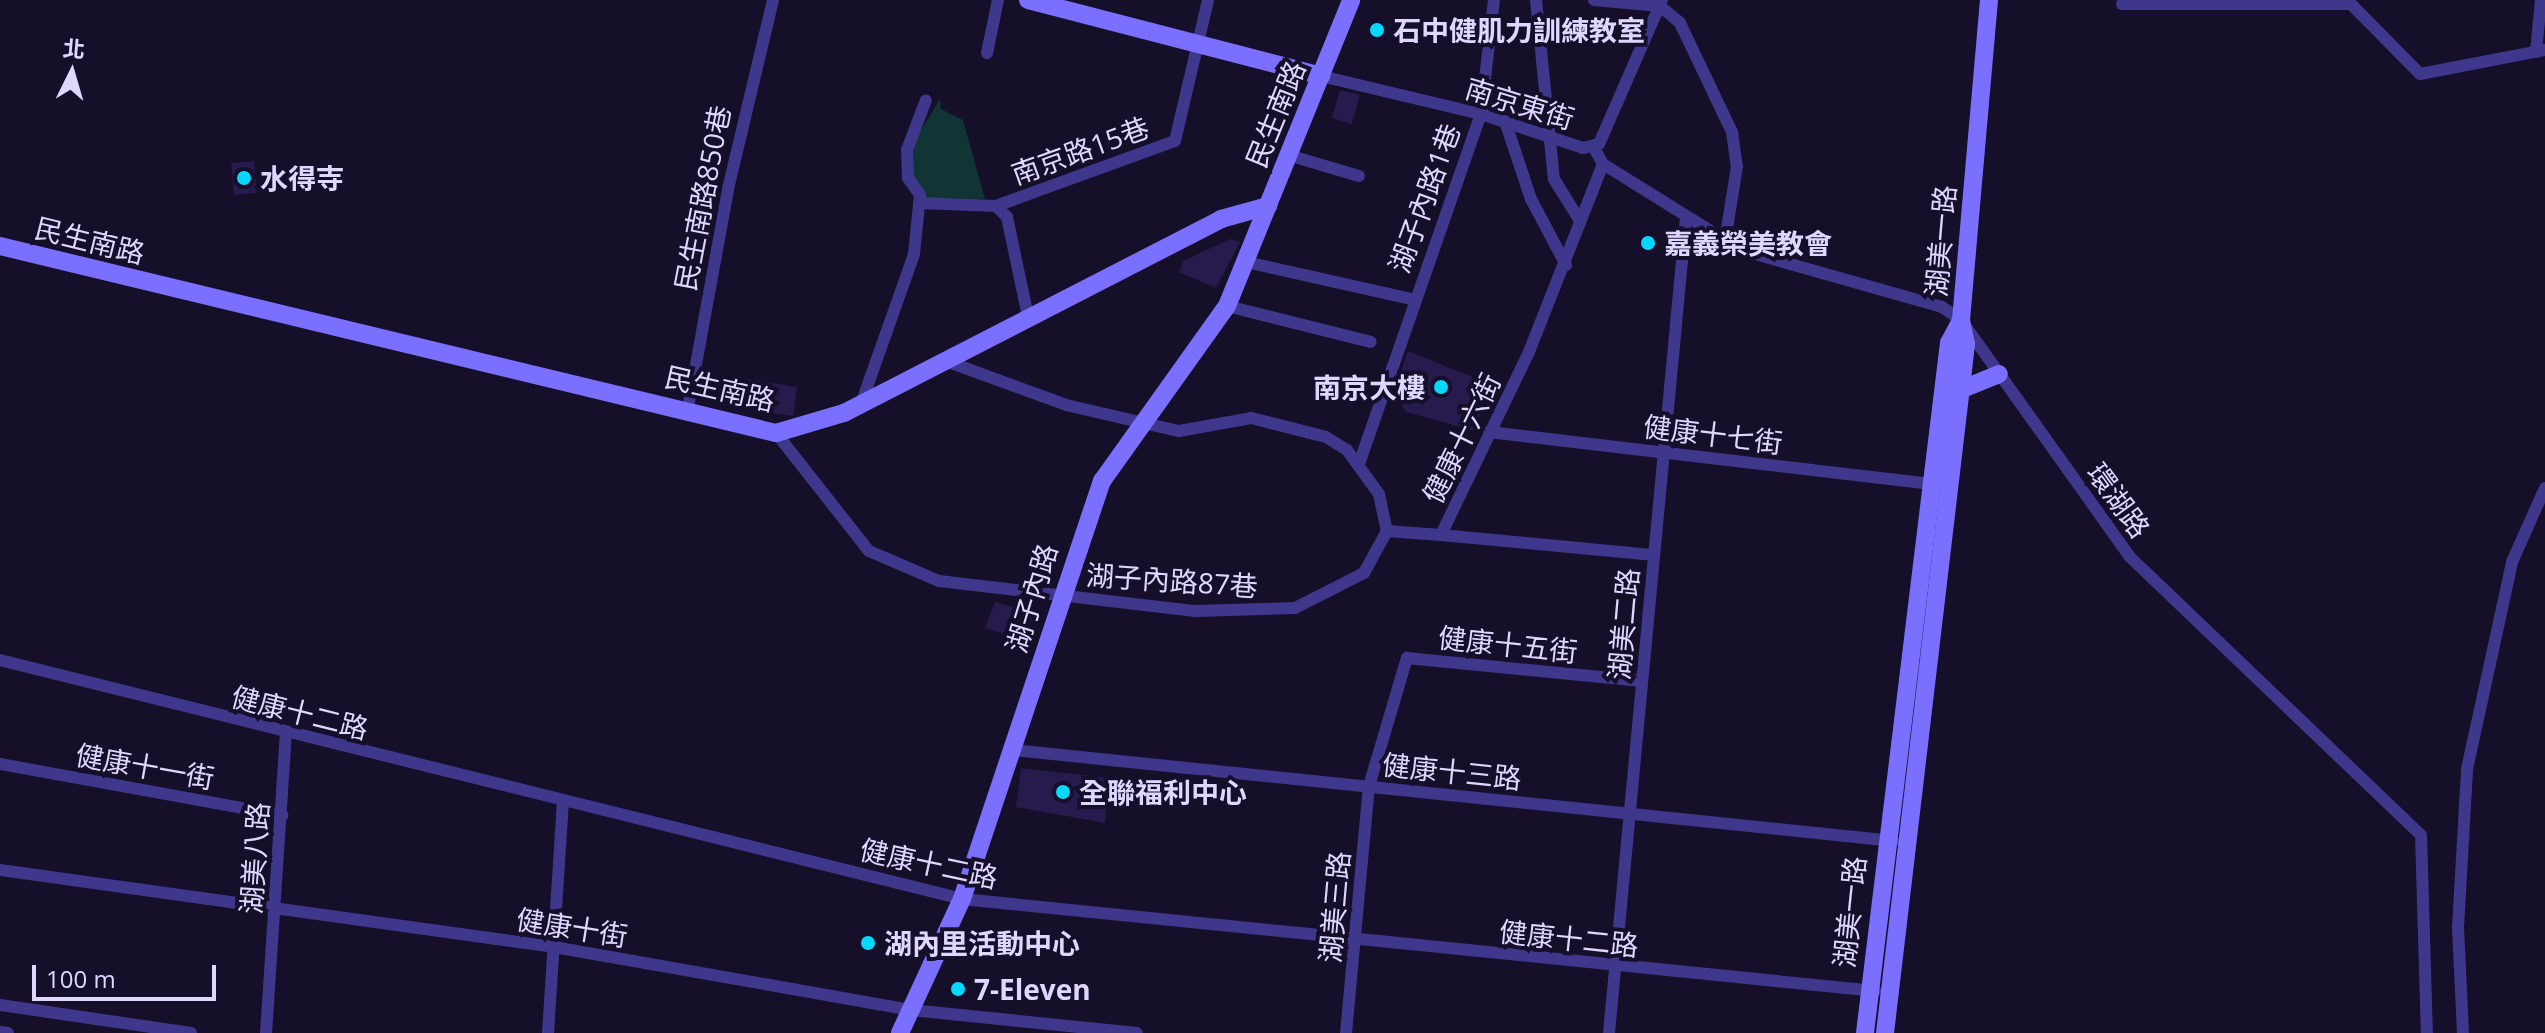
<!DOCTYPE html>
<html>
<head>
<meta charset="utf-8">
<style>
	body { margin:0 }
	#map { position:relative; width:2545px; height:1033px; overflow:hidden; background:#150f2a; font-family:"Open Sans","Noto Sans TC",sans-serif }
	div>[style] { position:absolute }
	.green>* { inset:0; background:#113434 }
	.building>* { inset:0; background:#271a4c }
	.street>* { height:12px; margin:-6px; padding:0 6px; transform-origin:6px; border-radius:6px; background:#3f378b }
	.secondary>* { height:18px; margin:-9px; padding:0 9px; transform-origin:9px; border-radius:9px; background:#7a6fff }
	.dots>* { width:22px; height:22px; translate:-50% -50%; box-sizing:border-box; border:4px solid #150f2a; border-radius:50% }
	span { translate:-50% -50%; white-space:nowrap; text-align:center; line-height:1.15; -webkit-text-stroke:8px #150f2a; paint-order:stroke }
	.poi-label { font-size:28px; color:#ded8ff; font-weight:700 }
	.left { translate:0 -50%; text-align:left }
	.right { translate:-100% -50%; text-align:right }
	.street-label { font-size:28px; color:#ded8ff }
	.north { position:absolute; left:32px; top:32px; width:80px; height:80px; -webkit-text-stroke:6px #150f2a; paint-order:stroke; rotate:5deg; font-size:22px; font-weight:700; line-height:32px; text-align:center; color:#ded8ff }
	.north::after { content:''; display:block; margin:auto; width:28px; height:36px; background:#ded8ff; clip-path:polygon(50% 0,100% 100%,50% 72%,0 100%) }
	.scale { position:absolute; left:32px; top:965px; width:184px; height:36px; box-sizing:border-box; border:4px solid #ded8ff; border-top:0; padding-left:10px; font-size:24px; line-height:28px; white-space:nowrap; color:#ded8ff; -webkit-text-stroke:6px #150f2a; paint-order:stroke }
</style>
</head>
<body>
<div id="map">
	<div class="green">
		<i style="clip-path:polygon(940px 99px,941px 109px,963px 120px,985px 199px,925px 198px,911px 178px,910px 148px)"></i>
	</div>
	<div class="building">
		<i style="clip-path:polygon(1340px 90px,1360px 95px,1352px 124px,1332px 118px)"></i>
		<i style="clip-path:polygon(254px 161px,257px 193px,234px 195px,231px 163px)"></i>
		<i style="clip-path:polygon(1230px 239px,1240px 242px,1216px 288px,1179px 272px,1183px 261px)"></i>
		<i style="clip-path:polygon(1408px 351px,1490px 384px,1475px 431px,1406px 412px,1394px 392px)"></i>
		<i style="clip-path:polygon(748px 379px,797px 387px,793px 416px,744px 409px)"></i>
		<i style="clip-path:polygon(995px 602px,1037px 614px,1025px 641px,985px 628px)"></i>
		<i style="clip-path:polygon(1021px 768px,1109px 778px,1105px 823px,1016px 807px)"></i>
	</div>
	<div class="street">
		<i style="left:1536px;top:0;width:180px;rotate:84.3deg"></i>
		<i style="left:1554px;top:179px;width:49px;rotate:58.2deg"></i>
		<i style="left:1594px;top:0;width:66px;rotate:5.2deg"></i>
		<i style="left:1660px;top:6px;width:26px;rotate:40deg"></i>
		<i style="left:1680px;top:23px;width:121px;rotate:64.5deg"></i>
		<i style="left:1732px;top:132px;width:34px;rotate:82deg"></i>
		<i style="left:1737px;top:166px;width:76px;rotate:99.1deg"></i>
		<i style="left:2122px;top:4px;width:229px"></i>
		<i style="left:2351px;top:4px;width:98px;rotate:45.4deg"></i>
		<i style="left:2420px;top:74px;width:127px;rotate:-10.9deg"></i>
		<i style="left:2536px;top:52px;width:52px;rotate:-84.5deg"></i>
		<i style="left:987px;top:53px;width:54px;rotate:-78.3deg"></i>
		<i style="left:1321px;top:76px;width:164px;rotate:13.4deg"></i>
		<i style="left:1481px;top:114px;width:108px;rotate:18.4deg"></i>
		<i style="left:1583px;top:148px;width:16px;rotate:-14deg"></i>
		<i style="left:1599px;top:144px;width:157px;rotate:-66.4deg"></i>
		<i style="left:1505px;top:121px;width:82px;rotate:71.6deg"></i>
		<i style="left:1531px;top:199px;width:75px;rotate:62.1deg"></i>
		<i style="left:1593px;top:146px;width:21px;rotate:61deg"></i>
		<i style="left:1603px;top:164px;width:163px;rotate:31.9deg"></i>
		<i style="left:1741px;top:250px;width:209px;rotate:15.8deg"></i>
		<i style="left:1942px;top:307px;width:23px;rotate:34deg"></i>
		<i style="left:1961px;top:320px;width:291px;rotate:54.5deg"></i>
		<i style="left:2130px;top:557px;width:402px;rotate:43.7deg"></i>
		<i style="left:2421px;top:835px;width:198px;rotate:88.3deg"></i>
		<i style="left:1288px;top:155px;width:74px;rotate:16.5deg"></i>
		<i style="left:1603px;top:164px;width:204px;rotate:111.5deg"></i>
		<i style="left:1528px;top:354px;width:201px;rotate:115.7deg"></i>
		<i style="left:1441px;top:535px;width:214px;rotate:5.4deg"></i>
		<i style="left:919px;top:203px;width:77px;rotate:2.2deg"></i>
		<i style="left:996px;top:206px;width:16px;rotate:45deg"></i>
		<i style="left:1007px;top:217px;width:102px;rotate:78.1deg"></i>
		<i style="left:996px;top:206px;width:190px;rotate:-20deg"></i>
		<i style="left:1175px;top:141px;width:145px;rotate:-76.8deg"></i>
		<i style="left:1246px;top:262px;width:170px;rotate:12.6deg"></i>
		<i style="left:1227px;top:306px;width:148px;rotate:14deg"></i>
		<i style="left:946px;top:361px;width:128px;rotate:20.1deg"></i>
		<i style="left:1066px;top:405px;width:116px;rotate:13deg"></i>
		<i style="left:1179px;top:431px;width:73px;rotate:-10.2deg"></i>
		<i style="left:1251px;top:418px;width:77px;rotate:14.2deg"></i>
		<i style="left:1326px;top:437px;width:25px;rotate:32deg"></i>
		<i style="left:1347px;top:450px;width:54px;rotate:54deg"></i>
		<i style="left:1379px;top:494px;width:38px;rotate:78deg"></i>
		<i style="left:861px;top:404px;width:159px;rotate:-70.5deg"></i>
		<i style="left:914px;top:254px;width:59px;rotate:-84.2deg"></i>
		<i style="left:920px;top:195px;width:21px;rotate:-125deg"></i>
		<i style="left:908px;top:178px;width:28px;rotate:-92deg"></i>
		<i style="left:907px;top:150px;width:53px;rotate:-69.2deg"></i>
		<i style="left:688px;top:408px;width:223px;rotate:-79.6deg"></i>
		<i style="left:728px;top:189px;width:194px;rotate:-76.6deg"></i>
		<i style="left:1489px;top:432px;width:452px;rotate:6.7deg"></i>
		<i style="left:776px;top:433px;width:150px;rotate:51.8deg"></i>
		<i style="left:869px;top:551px;width:76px;rotate:23.2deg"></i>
		<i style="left:939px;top:581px;width:258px;rotate:6.7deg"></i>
		<i style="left:1195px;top:611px;width:100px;rotate:-1.7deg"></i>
		<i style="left:1295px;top:608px;width:77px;rotate:-26.9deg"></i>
		<i style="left:1364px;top:573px;width:48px;rotate:-61.3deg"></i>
		<i style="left:1359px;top:464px;width:371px;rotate:-70.8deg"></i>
		<i style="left:1481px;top:114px;width:115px;rotate:-83.5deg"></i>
		<i style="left:1387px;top:531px;width:54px;rotate:4.2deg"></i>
		<i style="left:0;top:660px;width:991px;rotate:13.95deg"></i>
		<i style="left:962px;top:899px;width:918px;rotate:5.75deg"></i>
		<i style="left:1013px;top:750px;width:885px;rotate:5.9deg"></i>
		<i style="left:0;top:764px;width:287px;rotate:10.3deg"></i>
		<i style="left:0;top:870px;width:559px;rotate:7.91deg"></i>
		<i style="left:554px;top:947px;width:363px;rotate:10deg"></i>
		<i style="left:911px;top:1010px;width:227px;rotate:5.8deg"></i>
		<i style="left:0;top:1005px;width:193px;rotate:8.3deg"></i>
		<i style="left:0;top:1032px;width:8px;rotate:7deg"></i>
		<i style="left:266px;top:1033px;width:300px;rotate:-86.2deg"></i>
		<i style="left:548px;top:1033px;width:232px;rotate:-86.3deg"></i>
		<i style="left:1346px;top:1033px;width:248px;rotate:-84.7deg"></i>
		<i style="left:1369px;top:786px;width:134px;rotate:-73.5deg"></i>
		<i style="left:1407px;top:658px;width:236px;rotate:5.6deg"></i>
		<i style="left:1609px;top:1033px;width:818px;rotate:-84.6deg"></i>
		<i style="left:2463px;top:1033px;width:106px;rotate:-92.7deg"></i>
		<i style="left:2458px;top:927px;width:158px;rotate:-86.7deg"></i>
		<i style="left:2467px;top:769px;width:212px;rotate:-77.7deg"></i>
		<i style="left:2512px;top:562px;width:81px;rotate:-66deg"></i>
	</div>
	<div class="secondary">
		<i style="left:1028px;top:0;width:303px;rotate:14.5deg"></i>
		<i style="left:0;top:246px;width:798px;rotate:13.55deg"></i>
		<i style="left:776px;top:433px;width:71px;rotate:-16.4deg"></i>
		<i style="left:844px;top:413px;width:424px;rotate:-27.2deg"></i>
		<i style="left:1221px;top:219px;width:49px;rotate:-15.5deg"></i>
		<i style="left:1960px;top:390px;width:42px;rotate:-22.3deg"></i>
		<i style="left:900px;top:1033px;width:148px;rotate:-65.2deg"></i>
		<i style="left:962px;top:899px;width:441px;rotate:-71.5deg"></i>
		<i style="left:1102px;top:481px;width:215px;rotate:-54.5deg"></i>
		<i style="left:1227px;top:306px;width:330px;rotate:-67.9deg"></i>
		<i style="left:1865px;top:1033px;width:695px;rotate:-83.06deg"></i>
		<i style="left:1949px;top:343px;width:26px;rotate:-62deg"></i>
		<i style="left:1961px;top:320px;width:321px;rotate:-85deg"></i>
		<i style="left:1885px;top:1033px;width:694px;rotate:-83.29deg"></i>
		<i style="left:1966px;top:344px;width:25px;rotate:-102deg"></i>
	</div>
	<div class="dots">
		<i style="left:1377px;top:30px;background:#04d8ff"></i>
		<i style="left:244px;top:178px;background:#04d8ff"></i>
		<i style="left:1648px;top:243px;background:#04d8ff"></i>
		<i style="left:1441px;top:387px;background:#04d8ff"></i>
		<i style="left:1063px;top:792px;background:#04d8ff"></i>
		<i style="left:868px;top:943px;background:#04d8ff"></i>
		<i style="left:958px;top:989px;background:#04d8ff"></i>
	</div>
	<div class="poi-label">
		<span class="left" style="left:1393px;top:30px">石中健肌力訓練教室</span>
		<span class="left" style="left:260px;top:178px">水得寺</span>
		<span class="left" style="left:1664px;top:243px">嘉義榮美教會</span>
		<span class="right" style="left:1425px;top:387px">南京大樓</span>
		<span class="left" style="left:1079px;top:792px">全聯福利中心</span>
		<span class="left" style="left:884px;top:943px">湖內里活動中心</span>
		<span class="left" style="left:974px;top:989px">7-Eleven</span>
	</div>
	<div class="street-label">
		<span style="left:1520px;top:103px;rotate:17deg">南京東街</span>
		<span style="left:1275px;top:114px;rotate:-68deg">民生南路</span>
		<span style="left:1080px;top:150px;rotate:-20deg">南京路15巷</span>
		<span style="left:702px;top:198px;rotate:-79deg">民生南路850巷</span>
		<span style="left:1424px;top:198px;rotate:-70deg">湖子內路1巷</span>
		<span style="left:90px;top:240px;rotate:14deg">民生南路</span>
		<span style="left:1940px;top:241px;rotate:-85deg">湖美一路</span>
		<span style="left:720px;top:388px;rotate:13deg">民生南路</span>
		<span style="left:1713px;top:434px;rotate:7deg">健康十七街</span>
		<span style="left:1461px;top:438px;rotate:-64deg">健康十六街</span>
		<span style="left:2119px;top:500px;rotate:54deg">環湖路</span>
		<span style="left:1172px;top:580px;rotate:4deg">湖子內路87巷</span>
		<span style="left:1031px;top:598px;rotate:-73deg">湖子內路</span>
		<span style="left:1623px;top:624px;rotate:-85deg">湖美二路</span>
		<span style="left:1508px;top:644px;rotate:6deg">健康十五街</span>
		<span style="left:300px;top:712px;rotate:14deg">健康十二路</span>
		<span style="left:145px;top:766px;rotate:10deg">健康十一街</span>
		<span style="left:1452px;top:771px;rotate:6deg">健康十三路</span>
		<span style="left:254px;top:858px;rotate:-86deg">湖美八路</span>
		<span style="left:929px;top:863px;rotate:12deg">健康十二路</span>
		<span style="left:1334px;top:907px;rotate:-85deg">湖美三路</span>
		<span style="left:1849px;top:912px;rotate:-84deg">湖美一路</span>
		<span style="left:572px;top:927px;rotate:9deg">健康十街</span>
		<span style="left:1569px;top:938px;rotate:6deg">健康十二路</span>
	</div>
	<div class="north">北</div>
	<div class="scale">100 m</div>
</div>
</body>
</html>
